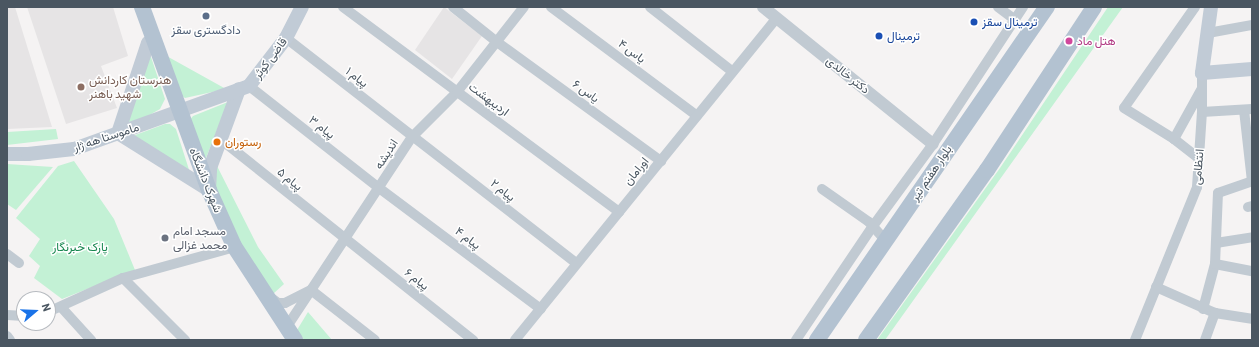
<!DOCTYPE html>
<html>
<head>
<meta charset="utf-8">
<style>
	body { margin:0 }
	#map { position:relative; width:1259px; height:347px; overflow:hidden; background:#f5f3f3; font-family:Barlow,Vazirmatn,sans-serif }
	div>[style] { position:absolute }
	.education>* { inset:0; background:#e6e4e5 }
	.green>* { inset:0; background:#c3f1d5 }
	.minor>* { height:10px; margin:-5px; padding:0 5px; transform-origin:5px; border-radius:5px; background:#c1cad2 }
	.tertiary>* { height:12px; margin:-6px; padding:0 6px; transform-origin:6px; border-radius:6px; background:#c1cad2 }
	.secondary>* { height:14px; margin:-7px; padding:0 7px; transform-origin:7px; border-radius:7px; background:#c1cbd6 }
	.primary>* { height:16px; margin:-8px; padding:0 8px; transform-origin:8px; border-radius:8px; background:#b3c2d1 }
	.dots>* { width:11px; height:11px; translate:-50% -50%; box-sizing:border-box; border:2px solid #fff; border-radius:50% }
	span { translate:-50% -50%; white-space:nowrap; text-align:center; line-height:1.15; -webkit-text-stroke:3px #fff; paint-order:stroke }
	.transit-label { font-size:12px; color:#164399 }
	.left { translate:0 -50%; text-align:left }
	.service-label { font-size:12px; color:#4e5e75 }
	.hotel-label { font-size:12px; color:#b23c85 }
	.street-label { font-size:12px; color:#4a5661 }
	.education-label { font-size:12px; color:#785e54 }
	.food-label { font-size:12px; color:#c56008 }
	.worship-label { font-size:12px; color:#5b616d }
	.park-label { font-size:12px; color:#17864f }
	.frame { position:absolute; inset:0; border:8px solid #4a5661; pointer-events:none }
	.north { position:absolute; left:16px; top:291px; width:40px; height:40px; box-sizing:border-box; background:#fff; border:1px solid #b7bbc0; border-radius:50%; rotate:71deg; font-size:11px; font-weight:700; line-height:16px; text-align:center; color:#4a5661 }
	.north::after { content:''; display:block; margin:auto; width:14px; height:18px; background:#1a73e8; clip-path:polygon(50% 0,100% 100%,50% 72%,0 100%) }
</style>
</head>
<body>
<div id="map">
	<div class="education">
		<i style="clip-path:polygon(7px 7px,15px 7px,52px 127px,7px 129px)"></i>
		<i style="clip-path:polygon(27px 7px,113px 7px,128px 56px,101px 66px,117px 108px,66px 124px)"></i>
		<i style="clip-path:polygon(444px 7px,482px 36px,452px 79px,415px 50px)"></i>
	</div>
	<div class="green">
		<i style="clip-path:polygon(1108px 7px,1123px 7px,885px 340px,877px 340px,1000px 168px)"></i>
		<i style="clip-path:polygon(150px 54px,165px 99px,160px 109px,146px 117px,126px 123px)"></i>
		<i style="clip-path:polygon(163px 54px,226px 89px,185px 98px,176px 91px)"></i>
		<i style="clip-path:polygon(228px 102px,204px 163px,189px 121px,193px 116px)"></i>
		<i style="clip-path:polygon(165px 124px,170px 124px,176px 129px,191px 176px,130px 137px)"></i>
		<i style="clip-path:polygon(56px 129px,58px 139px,7px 145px,7px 132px)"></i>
		<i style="clip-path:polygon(74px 161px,114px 219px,135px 270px,62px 299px,34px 278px,40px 266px,29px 256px,40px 239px,16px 218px,58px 166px)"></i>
		<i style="clip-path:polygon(7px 164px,53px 167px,16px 210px,7px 204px)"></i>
		<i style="clip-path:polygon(216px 164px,258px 247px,284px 284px,273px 294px,241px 245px,211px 185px)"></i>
		<i style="clip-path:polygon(308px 312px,332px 340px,304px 340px,297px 330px)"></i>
	</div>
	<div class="minor">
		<i style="left:343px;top:7px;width:344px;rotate:36.6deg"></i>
		<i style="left:453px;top:7px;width:56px;rotate:38.5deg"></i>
		<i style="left:497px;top:42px;width:203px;rotate:36deg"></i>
		<i style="left:551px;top:7px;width:182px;rotate:36.7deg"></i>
		<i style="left:650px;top:7px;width:105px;rotate:38.1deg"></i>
		<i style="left:998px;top:7px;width:20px;rotate:37deg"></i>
		<i style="left:1195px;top:7px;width:123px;rotate:125.1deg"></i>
		<i style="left:1124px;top:108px;width:59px;rotate:31.8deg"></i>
		<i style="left:1174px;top:139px;width:31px;rotate:38deg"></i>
		<i style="left:1208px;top:33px;width:45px;rotate:-10.3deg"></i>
		<i style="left:286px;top:38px;width:368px;rotate:37.8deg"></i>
		<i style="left:249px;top:86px;width:165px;rotate:38.1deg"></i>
		<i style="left:379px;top:188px;width:202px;rotate:36.8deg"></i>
		<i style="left:1244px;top:110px;width:71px;rotate:83.6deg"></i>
		<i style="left:1202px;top:112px;width:50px;rotate:-3.4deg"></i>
		<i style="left:219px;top:138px;width:325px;rotate:38.5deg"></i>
		<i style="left:1174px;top:139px;width:56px;rotate:-61.1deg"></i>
		<i style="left:822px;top:189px;width:57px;rotate:35.1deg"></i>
		<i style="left:869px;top:222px;width:24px;rotate:48deg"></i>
		<i style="left:1248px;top:207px;width:4px;rotate:-14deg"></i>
		<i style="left:1216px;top:243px;width:36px;rotate:-9deg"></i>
		<i style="left:7px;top:254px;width:15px;rotate:37deg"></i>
		<i style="left:1215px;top:264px;width:38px;rotate:11deg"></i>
		<i style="left:123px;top:278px;width:88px;rotate:45deg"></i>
		<i style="left:1156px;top:287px;width:64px;rotate:23.8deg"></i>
		<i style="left:1215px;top:313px;width:37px;rotate:9deg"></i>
		<i style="left:270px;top:297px;width:10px;rotate:37deg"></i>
		<i style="left:278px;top:303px;width:7px"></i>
		<i style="left:285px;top:303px;width:29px;rotate:-27deg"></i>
		<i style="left:311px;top:290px;width:81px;rotate:38deg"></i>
		<i style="left:61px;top:307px;width:45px;rotate:47.7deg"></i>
		<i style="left:1203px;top:309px;width:47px;rotate:-75.1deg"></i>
		<i style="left:1215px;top:264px;width:71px;rotate:-87.6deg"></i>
		<i style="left:1218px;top:193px;width:36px;rotate:-19deg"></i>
		<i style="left:48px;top:312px;width:82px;rotate:-24.4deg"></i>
		<i style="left:123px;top:278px;width:116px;rotate:-15.5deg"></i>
		<i style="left:7px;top:315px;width:17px;rotate:3deg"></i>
		<i style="left:286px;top:328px;width:229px;rotate:-56.6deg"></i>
		<i style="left:412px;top:137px;width:64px;rotate:-45deg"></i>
		<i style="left:457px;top:92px;width:108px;rotate:-51.8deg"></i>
		<i style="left:7px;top:336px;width:5px;rotate:53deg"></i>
		<i style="left:515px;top:340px;width:415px;rotate:-50.9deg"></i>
		<i style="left:796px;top:340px;width:138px;rotate:-56deg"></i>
		<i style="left:873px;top:226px;width:102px;rotate:-53.8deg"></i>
		<i style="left:933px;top:144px;width:164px;rotate:-56.7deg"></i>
		<i style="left:1135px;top:340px;width:165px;rotate:-67.9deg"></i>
		<i style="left:1197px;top:187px;width:75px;rotate:-86.2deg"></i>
		<i style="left:1202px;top:112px;width:39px;rotate:-90deg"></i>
		<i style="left:1205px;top:340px;width:29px;rotate:-70deg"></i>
	</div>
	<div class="tertiary">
		<i style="left:763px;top:7px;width:218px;rotate:38.9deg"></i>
	</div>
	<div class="secondary">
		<i style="left:1211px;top:7px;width:67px;rotate:97.8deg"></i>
		<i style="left:1202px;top:73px;width:50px;rotate:-4.6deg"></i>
		<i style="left:153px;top:39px;width:6px;rotate:141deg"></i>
		<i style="left:148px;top:43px;width:95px;rotate:108.4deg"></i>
		<i style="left:118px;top:133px;width:107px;rotate:32.1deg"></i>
		<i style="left:209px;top:190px;width:22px;rotate:-87deg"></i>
		<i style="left:210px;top:168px;width:84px;rotate:-69.8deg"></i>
		<i style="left:7px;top:154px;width:21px"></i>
		<i style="left:28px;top:154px;width:46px;rotate:-6.2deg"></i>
		<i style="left:74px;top:149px;width:186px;rotate:-19.8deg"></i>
		<i style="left:249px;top:86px;width:61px;rotate:-52.4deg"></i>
		<i style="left:286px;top:38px;width:35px;rotate:-63deg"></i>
	</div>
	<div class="primary">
		<i style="left:142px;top:7px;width:195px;rotate:69.9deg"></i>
		<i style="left:209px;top:190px;width:61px;rotate:65.9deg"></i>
		<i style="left:234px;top:246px;width:112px;rotate:57deg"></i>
		<i style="left:817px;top:340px;width:405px;rotate:-55.4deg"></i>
		<i style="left:866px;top:340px;width:209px;rotate:-54.6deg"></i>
		<i style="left:987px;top:170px;width:195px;rotate:-56.7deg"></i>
	</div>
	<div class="dots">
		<i style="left:206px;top:16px;background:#5c6f8a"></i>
		<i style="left:974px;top:22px;background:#1a4fb4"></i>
		<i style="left:879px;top:36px;background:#1a4fb4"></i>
		<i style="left:1069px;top:41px;background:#d1479c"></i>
		<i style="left:81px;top:87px;background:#8d6e63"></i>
		<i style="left:217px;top:142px;background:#e8710a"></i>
		<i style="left:165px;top:238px;background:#6b7280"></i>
	</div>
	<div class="transit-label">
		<span class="left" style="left:982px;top:22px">ترمینال سقز</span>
		<span class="left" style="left:887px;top:36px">ترمینال</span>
	</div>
	<div class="service-label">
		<span style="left:206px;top:30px">دادگستری سقز</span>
	</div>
	<div class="hotel-label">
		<span class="left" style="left:1077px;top:41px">هتل ماد</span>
	</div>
	<div class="street-label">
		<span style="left:632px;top:51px;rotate:37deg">یاس ۴</span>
		<span style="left:270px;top:58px;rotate:-53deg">قاضی کوثر</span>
		<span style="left:848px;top:75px;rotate:39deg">دکتر خالدی</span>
		<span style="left:357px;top:77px;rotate:38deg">پیام ۱</span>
		<span style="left:586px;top:91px;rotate:36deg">یاس ۶</span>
		<span style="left:489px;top:99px;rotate:37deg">اردیبهشت</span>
		<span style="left:322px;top:127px;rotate:38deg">پیام ۳</span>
		<span style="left:106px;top:137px;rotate:-18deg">ماموستا هه ژار</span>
		<span style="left:386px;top:154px;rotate:-57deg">اندیشه</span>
		<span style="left:1198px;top:167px;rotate:-85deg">انتظامی</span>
		<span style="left:636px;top:171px;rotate:-51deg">اورامان</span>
		<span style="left:931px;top:173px;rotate:-56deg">بلوار هفتم تیر</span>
		<span style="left:290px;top:179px;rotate:39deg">پیام ۵</span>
		<span style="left:206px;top:180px;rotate:68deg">شهرک دانشگاه</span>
		<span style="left:503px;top:190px;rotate:38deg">پیام ۲</span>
		<span style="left:468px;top:238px;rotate:37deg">پیام ۴</span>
		<span style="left:417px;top:279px;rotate:38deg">پیام ۶</span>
	</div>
	<div class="education-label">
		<span class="left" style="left:89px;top:87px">هنرستان کاردانش<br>شهید باهنر</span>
	</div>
	<div class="food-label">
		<span class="left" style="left:225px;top:142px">رستوران</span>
	</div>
	<div class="worship-label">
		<span class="left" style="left:173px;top:238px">مسجد امام<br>محمد غزالی</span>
	</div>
	<div class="park-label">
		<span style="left:80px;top:247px">پارک خبرنگار</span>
	</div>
	<div class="frame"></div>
	<div class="north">N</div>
</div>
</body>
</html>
